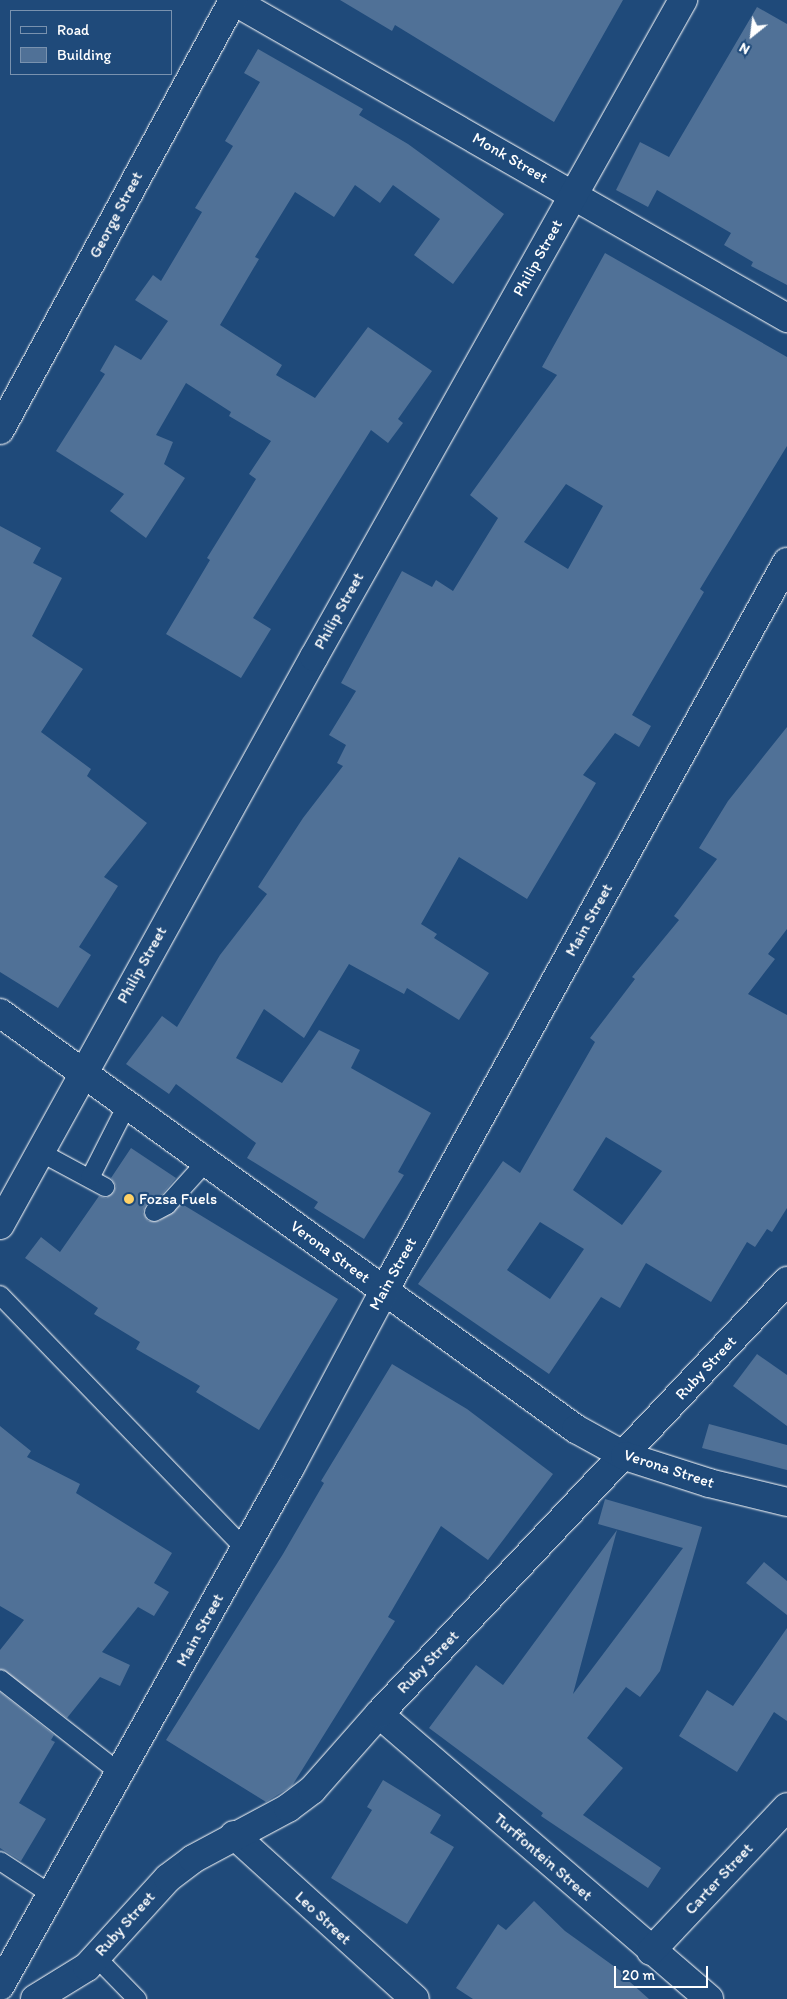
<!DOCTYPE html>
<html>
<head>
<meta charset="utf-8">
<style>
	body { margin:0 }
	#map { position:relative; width:787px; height:1999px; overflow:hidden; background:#1f4a7a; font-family:Itim,sans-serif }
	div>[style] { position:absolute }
	.building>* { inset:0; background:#507197 }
	.roads { filter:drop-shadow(0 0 1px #fff) drop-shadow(0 0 1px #fff) }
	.lane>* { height:18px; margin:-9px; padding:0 9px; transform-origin:9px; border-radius:9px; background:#1f4a7a }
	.street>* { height:28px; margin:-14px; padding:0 14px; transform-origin:14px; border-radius:14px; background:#1f4a7a }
	.secondary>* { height:28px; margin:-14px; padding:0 14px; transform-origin:14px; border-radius:14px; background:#1f4a7a }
	.dots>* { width:14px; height:14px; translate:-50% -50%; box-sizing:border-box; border:2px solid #1f4a7a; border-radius:50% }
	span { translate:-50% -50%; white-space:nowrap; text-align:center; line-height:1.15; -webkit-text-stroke:4.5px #1f4a7a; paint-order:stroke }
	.street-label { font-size:16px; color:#fff }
	.poi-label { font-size:16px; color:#fff }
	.left { translate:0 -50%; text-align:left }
	.legend { position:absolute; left:10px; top:10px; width:162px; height:65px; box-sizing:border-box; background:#1f4a7a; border:1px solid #7992af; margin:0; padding:6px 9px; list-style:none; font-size:15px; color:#fff }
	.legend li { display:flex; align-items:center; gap:10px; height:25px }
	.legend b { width:25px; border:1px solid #7992af }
	.north { position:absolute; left:727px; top:10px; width:50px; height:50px; -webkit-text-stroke:4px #1f4a7a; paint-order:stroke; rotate:209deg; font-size:14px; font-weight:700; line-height:20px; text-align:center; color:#fff }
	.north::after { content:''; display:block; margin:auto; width:18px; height:22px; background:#fff; clip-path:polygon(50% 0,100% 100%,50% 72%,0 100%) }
	.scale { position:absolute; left:614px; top:1966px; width:94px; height:22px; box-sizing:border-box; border:2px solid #fff; border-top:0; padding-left:6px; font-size:15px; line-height:18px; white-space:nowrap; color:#fff; -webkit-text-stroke:4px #1f4a7a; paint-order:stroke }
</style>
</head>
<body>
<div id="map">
	<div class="building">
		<i style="clip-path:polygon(340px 0,623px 0,554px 122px,395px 25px,392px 31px)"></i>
		<i style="clip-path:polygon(757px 7px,787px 24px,787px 285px,751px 266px,753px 262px,724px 245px,731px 233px,657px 190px,648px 207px,616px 190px,640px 142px,669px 157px)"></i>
		<i style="clip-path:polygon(258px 49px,363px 109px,359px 115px,408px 144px,504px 214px,453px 284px,414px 255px,440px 219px,393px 185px,380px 203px,355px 185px,334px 217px,295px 192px,255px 257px,259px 259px,220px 325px,282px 365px,276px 375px,315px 398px,368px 327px,432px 371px,398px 419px,403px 423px,388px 443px,371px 430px,253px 618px,271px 629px,241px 678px,166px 634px,210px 560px,207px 558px,256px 479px,249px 474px,271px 441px,229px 416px,231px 412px,186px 383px,156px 435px,173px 442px,164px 464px,185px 478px,146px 538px,110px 511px,124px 494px,56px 451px,105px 374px,100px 371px,115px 345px,141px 360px,168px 321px,135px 300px,153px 275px,161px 281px,202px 212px,195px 208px,233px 146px,225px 141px,260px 82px,244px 73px)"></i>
		<i style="clip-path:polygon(evenodd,605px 253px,787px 357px,787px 446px,700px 589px,704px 592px,632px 715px,651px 726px,639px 747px,615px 733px,583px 775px,596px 783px,527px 899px,459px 857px,421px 924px,437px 934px,434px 938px,489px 973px,459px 1020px,407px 988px,404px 994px,349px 964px,304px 1038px,264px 1009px,236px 1058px,282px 1083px,319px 1030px,360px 1050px,351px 1068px,431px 1113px,398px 1172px,404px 1175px,364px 1239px,314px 1208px,318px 1202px,247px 1158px,256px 1143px,176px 1084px,169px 1094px,126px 1064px,162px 1016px,177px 1027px,220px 955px,267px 894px,258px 887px,303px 818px,343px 766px,337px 763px,346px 745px,329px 735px,356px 691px,341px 683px,402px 571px,432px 587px,436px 580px,453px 591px,498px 518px,470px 495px,557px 375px,542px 367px,605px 253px,566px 484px,603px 506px,568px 569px,524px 542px,566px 484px)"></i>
		<i style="clip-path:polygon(0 526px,41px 548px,33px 563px,62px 578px,32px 636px,83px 669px,41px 732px,91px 769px,87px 776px,147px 823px,104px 877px,118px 886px,79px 947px,91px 955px,58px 1008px,0 972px)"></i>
		<i style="clip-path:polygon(evenodd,787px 727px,787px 929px,768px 954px,775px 959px,748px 994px,787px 1015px,787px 1208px,772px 1232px,767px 1229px,755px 1247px,747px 1242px,711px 1302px,646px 1263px,620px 1308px,601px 1297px,549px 1374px,418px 1284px,503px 1161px,520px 1173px,595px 1042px,590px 1038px,635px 979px,632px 977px,679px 920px,674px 916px,717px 859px,699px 848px,728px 801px,787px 727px,606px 1137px,662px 1171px,622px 1225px,573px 1190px,606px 1137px,787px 727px,540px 1222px,584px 1249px,550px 1299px,507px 1270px,540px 1222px)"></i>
		<i style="clip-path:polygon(131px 1148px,176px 1178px,160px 1197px,145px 1206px,143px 1212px,148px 1221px,159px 1221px,182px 1204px,338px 1299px,259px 1430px,196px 1392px,200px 1386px,136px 1349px,140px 1342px,94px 1314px,98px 1308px,25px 1258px,41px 1237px,60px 1252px,99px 1196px,106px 1198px,114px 1192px,116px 1186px,111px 1178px)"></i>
		<i style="clip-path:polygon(757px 1354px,787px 1375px,787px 1426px,733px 1386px)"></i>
		<i style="clip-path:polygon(392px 1364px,467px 1409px,553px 1474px,488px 1560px,441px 1526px,388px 1617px,395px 1621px,292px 1786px,266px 1802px,166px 1740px,283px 1554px,324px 1483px,321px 1481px)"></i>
		<i style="clip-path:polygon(709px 1424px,787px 1445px,787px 1470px,702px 1448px)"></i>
		<i style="clip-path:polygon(0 1426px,31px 1451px,27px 1457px,80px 1484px,76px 1493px,172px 1553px,154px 1583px,169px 1592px,154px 1616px,138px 1607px,102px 1652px,130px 1665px,120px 1686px,100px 1677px,67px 1718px,0 1669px,0 1650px,24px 1620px,0 1606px)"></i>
		<i style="clip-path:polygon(605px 1499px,702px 1527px,660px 1671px,640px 1697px,626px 1687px,587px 1738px,623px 1768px,583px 1815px,661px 1868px,648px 1888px,541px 1816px,543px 1813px,429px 1728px,476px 1665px,503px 1685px,617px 1530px,573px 1694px,683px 1548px,598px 1524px)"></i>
		<i style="clip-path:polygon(764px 1562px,787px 1581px,787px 1615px,746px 1583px)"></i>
		<i style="clip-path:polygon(787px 1628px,787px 1721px,774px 1712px,737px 1772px,679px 1736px,707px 1690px,733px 1706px)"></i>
		<i style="clip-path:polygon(0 1692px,54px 1735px,51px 1740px,55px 1742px,19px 1803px,46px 1819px,21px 1861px,0 1848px)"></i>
		<i style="clip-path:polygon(383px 1780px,441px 1815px,430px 1833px,454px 1847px,407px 1924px,331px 1878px,372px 1810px,367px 1807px)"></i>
		<i style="clip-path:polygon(534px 1901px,565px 1931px,622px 1972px,621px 1974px,649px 1999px,473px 1999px,456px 1988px,498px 1924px,506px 1930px)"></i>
	</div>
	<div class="roads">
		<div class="lane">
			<i style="left:40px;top:1152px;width:74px;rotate:28.3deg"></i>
			<i style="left:90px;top:1178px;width:82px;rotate:-63.1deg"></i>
			<i style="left:154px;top:1212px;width:15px;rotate:-28deg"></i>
			<i style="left:167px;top:1205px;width:58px;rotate:-47.8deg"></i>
			<i style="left:0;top:1295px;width:353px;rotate:46deg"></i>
			<i style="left:0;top:1679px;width:152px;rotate:38.1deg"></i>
			<i style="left:0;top:1861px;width:62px;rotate:33.2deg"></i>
			<i style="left:96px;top:1957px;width:59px;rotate:45.7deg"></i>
		</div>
		<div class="street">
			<i style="left:232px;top:0;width:640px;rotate:29.81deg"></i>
			<i style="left:0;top:430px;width:489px;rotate:-61.5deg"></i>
			<i style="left:0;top:1225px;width:649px;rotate:-61.07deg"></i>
			<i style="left:314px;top:657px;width:754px;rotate:-60.68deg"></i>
			<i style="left:384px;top:1291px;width:833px;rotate:-61.07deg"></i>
			<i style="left:379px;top:1714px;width:436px;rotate:40.8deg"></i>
			<i style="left:234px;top:1835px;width:244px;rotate:42.2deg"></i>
			<i style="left:651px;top:1951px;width:198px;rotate:-46.6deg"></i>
			<i style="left:35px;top:1999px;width:61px;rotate:-31.6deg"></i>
			<i style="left:87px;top:1967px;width:120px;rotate:-47.7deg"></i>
			<i style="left:168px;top:1878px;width:31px;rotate:-37deg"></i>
			<i style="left:193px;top:1859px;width:108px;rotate:-28.2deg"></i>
			<i style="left:288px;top:1808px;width:30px;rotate:-37deg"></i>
			<i style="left:312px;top:1790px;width:101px;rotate:-48.6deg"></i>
			<i style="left:379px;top:1714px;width:595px;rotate:-46.7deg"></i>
		</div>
		<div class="secondary">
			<i style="left:0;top:1013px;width:711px;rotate:35.84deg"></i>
			<i style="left:576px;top:1429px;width:56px;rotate:28.9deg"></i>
			<i style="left:625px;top:1456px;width:88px;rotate:17.8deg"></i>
			<i style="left:709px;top:1483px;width:80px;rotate:13.7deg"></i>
			<i style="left:0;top:1986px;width:596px;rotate:-60.77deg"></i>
			<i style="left:291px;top:1466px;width:198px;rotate:-62deg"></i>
		</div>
	</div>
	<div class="dots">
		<i style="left:129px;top:1199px;background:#ffd166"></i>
	</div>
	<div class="street-label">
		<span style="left:510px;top:158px;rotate:30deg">Monk Street</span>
		<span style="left:116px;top:215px;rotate:-62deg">George Street</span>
		<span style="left:538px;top:258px;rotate:-61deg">Philip Street</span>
		<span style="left:339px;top:611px;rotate:-61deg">Philip Street</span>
		<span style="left:589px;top:920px;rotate:-61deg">Main Street</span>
		<span style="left:142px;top:965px;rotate:-61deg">Philip Street</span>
		<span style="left:330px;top:1252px;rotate:36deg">Verona Street</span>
		<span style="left:393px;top:1274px;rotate:-61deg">Main Street</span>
		<span style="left:706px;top:1368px;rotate:-47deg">Ruby Street</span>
		<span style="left:669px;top:1469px;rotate:18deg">Verona Street</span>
		<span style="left:200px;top:1630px;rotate:-61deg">Main Street</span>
		<span style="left:428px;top:1662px;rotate:-46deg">Ruby Street</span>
		<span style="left:543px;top:1857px;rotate:41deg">Turffontein Street</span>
		<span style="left:719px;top:1879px;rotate:-47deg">Carter Street</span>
		<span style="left:323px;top:1918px;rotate:43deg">Leo Street</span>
		<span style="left:125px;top:1924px;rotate:-48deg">Ruby Street</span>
	</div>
	<div class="poi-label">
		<span class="left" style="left:139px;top:1199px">Fozsa Fuels</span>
	</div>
	<ul class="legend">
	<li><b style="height:6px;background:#1f4a7a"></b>Road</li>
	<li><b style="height:14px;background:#507197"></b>Building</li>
	</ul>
	<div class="north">N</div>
	<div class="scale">20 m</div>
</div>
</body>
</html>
